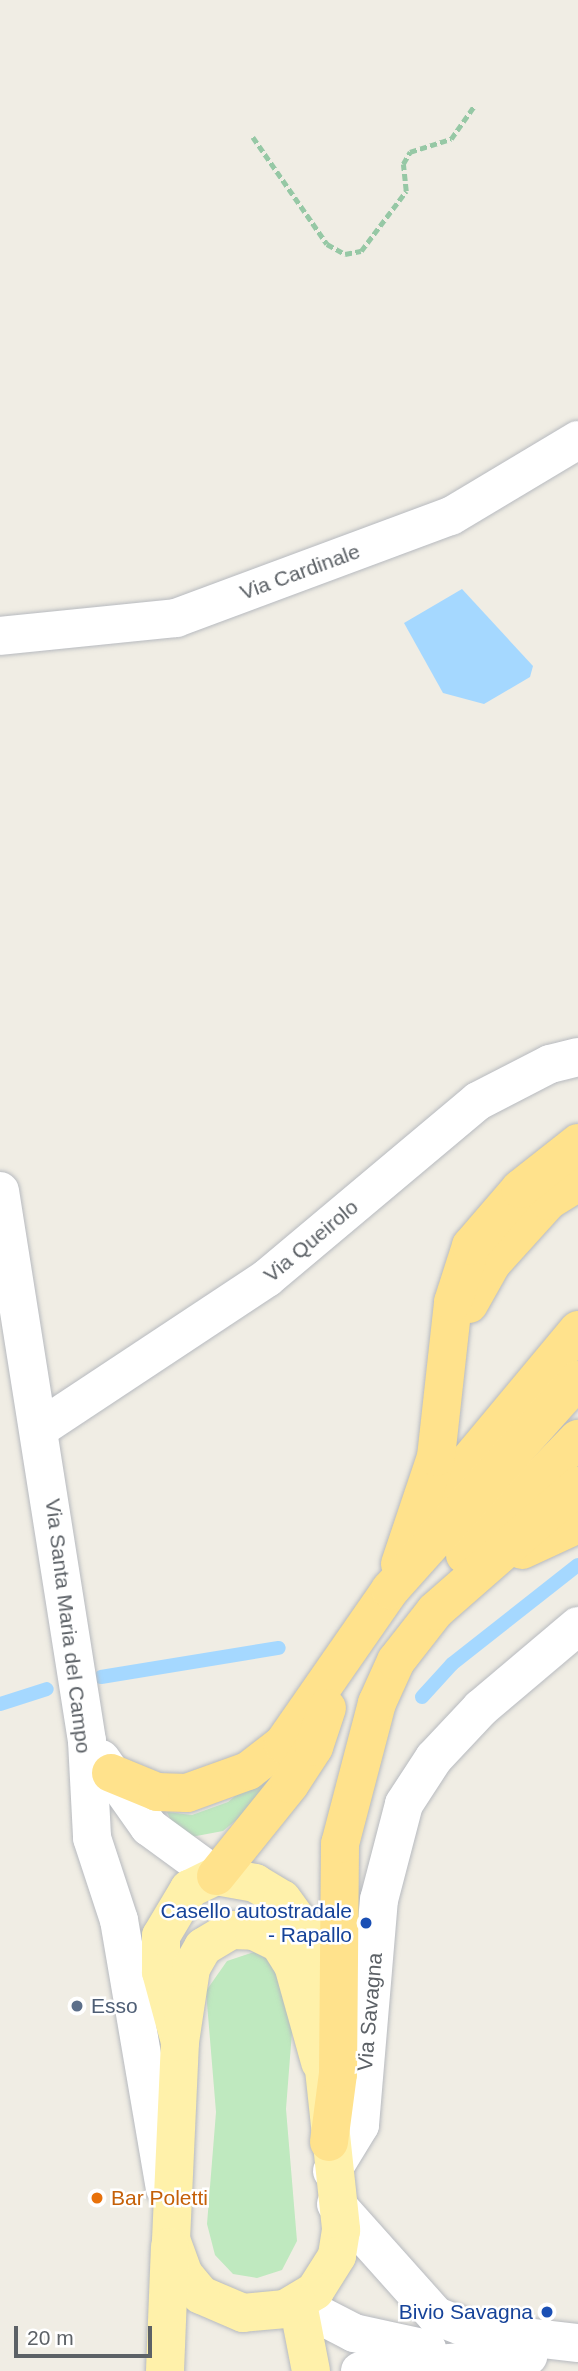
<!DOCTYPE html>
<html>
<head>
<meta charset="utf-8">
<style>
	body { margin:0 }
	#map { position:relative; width:578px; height:2371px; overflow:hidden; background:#f0ede4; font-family:Helvetica,sans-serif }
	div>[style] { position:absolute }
	.green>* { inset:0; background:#bfe9bf }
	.water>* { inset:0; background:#a5d8ff }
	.stream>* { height:14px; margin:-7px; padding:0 7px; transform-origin:7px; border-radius:7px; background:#a5d8ff }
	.path>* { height:4.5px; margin-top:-2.25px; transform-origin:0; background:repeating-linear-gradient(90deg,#96c8a5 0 7px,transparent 0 10.5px) }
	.roads { filter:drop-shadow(0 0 2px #b7babf) drop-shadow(0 0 2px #b7babf) }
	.minor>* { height:38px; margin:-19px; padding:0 19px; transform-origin:19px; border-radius:19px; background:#fff }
	.major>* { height:38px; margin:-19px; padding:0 19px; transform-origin:19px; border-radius:19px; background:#fff1aa }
	.highway>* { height:38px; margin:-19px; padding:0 19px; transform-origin:19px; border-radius:19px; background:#ffe28c }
	.dots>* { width:19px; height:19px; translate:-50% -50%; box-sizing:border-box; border:4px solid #fff; border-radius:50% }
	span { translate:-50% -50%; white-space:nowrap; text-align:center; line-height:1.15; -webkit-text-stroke:5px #fff; paint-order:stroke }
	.street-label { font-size:21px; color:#5c6166 }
	.transit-label { font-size:21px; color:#164399 }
	.right { translate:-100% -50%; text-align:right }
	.service-label { font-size:21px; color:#4e5e75 }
	.left { translate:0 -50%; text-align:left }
	.food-label { font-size:21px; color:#c56008 }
	.scale { position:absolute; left:14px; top:2326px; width:138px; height:32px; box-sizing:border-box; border:4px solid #5c6166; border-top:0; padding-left:9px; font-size:21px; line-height:24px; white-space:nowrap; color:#5c6166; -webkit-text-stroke:5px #fff; paint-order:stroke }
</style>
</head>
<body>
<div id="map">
	<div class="green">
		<i style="clip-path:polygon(283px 1756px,263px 1798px,223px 1831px,191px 1837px,173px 1825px,167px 1812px,192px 1815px,228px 1802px)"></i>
		<i style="clip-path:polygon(254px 1952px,275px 1963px,293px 2019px,286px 2109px,297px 2241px,282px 2270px,257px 2278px,233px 2274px,215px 2255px,207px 2224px,216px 2112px,206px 1991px,227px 1961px)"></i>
	</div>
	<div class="water">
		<i style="clip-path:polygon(462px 589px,533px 666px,530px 677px,484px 704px,443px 693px,404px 623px)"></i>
	</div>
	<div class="stream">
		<i style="left:101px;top:1677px;width:180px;rotate:-9.3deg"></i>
		<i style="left:422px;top:1697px;width:45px;rotate:-47.7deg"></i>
		<i style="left:452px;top:1664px;width:160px;rotate:-38.2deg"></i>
		<i style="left:0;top:1704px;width:49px;rotate:-17.7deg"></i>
	</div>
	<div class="path">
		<i style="left:253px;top:137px;width:130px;rotate:55.3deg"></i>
		<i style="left:327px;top:244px;width:21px;rotate:29deg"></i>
		<i style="left:345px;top:254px;width:16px;rotate:-11deg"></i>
		<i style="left:361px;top:251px;width:75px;rotate:-53.1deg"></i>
		<i style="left:406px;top:191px;width:27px;rotate:-96deg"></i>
		<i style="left:403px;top:164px;width:14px;rotate:-60deg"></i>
		<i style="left:410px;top:152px;width:43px;rotate:-17.6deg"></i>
		<i style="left:451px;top:139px;width:39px;rotate:-55deg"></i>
	</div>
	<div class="roads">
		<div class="minor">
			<i style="left:0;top:636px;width:177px;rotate:-5.8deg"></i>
			<i style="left:176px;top:618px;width:293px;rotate:-20.4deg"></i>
			<i style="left:451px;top:516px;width:148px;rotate:-30.9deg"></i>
			<i style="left:0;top:1191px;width:557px;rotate:81.01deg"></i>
			<i style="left:87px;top:1741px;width:97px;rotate:87deg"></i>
			<i style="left:92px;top:1838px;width:86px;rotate:71.8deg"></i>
			<i style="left:119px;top:1920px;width:272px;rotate:80.3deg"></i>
			<i style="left:42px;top:1427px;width:270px;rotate:-33.5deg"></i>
			<i style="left:267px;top:1278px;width:275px;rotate:-40deg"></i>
			<i style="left:478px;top:1101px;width:81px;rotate:-27.2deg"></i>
			<i style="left:550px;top:1064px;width:29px;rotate:-14deg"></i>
			<i style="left:101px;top:1759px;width:83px;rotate:54.8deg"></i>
			<i style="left:149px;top:1827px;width:83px;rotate:36.2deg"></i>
			<i style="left:332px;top:2171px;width:54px;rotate:-58.7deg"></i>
			<i style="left:360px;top:2125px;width:226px;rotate:-85.2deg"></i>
			<i style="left:379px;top:1900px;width:99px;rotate:-75.4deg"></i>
			<i style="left:404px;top:1804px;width:55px;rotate:-56.9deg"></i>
			<i style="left:434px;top:1758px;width:69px;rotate:-46.8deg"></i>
			<i style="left:481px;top:1708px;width:127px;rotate:-40.2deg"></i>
			<i style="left:336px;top:2204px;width:150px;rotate:48.2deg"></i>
			<i style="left:436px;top:2316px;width:41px;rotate:21.5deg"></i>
			<i style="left:474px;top:2331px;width:105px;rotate:6.6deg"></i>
			<i style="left:298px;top:2304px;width:63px;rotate:27.4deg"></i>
			<i style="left:354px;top:2333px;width:75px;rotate:12.4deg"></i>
			<i style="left:360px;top:2371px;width:169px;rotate:-5.1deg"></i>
		</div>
		<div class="major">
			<i style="left:180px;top:2042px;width:73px;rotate:-105.2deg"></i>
			<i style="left:161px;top:1972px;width:36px;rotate:-90deg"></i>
			<i style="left:161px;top:1936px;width:55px;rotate:-59.2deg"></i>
			<i style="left:189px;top:1889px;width:30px;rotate:-26deg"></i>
			<i style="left:216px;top:1876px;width:40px;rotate:10deg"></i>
			<i style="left:255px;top:1883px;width:31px;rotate:31deg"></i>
			<i style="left:282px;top:1899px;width:37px;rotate:54deg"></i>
			<i style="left:304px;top:1929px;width:29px;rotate:74deg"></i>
			<i style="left:312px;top:1957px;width:275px;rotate:83.9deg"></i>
			<i style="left:341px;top:2230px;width:26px;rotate:99deg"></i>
			<i style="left:337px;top:2256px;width:41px;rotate:122.2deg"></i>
			<i style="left:315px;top:2291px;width:35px;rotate:149deg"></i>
			<i style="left:285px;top:2309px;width:42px;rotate:174.6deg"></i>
			<i style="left:243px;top:2313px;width:46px;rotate:-156.8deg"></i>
			<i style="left:201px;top:2295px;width:26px;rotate:-130deg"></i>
			<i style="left:184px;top:2275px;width:37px;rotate:-110deg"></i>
			<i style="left:171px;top:2240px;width:198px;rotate:-87.4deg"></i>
			<i style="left:180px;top:2042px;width:75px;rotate:-81.5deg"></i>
			<i style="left:191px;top:1968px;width:24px;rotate:-60deg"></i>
			<i style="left:203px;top:1947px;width:33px;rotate:-31deg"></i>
			<i style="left:231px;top:1930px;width:23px;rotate:2deg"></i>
			<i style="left:254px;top:1931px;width:28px;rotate:26deg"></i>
			<i style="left:279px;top:1943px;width:26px;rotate:58deg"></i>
			<i style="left:293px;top:1965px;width:101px;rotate:74.4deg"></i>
			<i style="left:298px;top:2304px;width:68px;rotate:79deg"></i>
			<i style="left:165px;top:2371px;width:124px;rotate:-87.7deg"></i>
		</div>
		<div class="highway">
			<i style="left:469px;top:1304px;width:47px;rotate:-60.7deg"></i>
			<i style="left:492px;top:1263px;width:84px;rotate:-47.9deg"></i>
			<i style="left:548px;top:1201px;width:36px;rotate:-32deg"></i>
			<i style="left:429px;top:1509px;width:233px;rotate:-50.2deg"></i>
			<i style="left:522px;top:1550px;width:62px;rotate:-24.9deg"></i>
			<i style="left:465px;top:1555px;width:162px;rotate:-45.8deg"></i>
			<i style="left:400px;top:1564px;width:113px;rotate:-71.4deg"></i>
			<i style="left:436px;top:1457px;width:156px;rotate:-83.7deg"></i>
			<i style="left:453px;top:1302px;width:59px;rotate:-72.2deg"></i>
			<i style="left:471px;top:1246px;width:75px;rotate:-49.3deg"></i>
			<i style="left:520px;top:1189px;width:74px;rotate:-38.4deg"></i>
			<i style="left:111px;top:1773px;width:50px;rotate:22.4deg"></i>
			<i style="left:157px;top:1792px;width:30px;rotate:2deg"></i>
			<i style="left:187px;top:1793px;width:65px;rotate:-19.8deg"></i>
			<i style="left:248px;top:1771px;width:44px;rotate:-37.6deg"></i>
			<i style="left:283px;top:1744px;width:188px;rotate:-55.2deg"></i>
			<i style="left:390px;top:1590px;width:282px;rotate:-48.2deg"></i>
			<i style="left:216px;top:1876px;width:118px;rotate:-51.2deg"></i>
			<i style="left:290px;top:1784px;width:44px;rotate:-57deg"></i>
			<i style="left:314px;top:1747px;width:41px;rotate:-71.6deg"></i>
			<i style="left:329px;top:2142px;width:69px;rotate:-82.5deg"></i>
			<i style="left:338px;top:2074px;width:230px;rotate:-89.5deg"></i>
			<i style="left:340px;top:1844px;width:146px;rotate:-75.3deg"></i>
			<i style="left:377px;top:1703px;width:46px;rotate:-65.7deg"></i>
			<i style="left:396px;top:1661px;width:63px;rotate:-52deg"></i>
			<i style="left:435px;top:1611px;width:190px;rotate:-41.2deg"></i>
		</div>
	</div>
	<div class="dots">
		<i style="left:366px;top:1923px;background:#1a4fb4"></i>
		<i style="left:77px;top:2006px;background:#5c6f8a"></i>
		<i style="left:97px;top:2198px;background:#e8710a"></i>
		<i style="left:547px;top:2312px;background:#1a4fb4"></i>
	</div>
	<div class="street-label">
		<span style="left:300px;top:572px;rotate:-20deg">Via Cardinale</span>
		<span style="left:311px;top:1241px;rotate:-40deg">Via Queirolo</span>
		<span style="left:68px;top:1626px;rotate:83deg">Via Santa Maria del Campo</span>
		<span style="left:370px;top:2012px;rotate:-85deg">Via Savagna</span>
	</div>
	<div class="transit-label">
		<span class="right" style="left:352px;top:1923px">Casello autostradale<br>- Rapallo</span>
		<span class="right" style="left:533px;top:2312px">Bivio Savagna</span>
	</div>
	<div class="service-label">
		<span class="left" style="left:91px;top:2006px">Esso</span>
	</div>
	<div class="food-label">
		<span class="left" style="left:111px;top:2198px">Bar Poletti</span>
	</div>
	<div class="scale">20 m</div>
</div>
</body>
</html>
